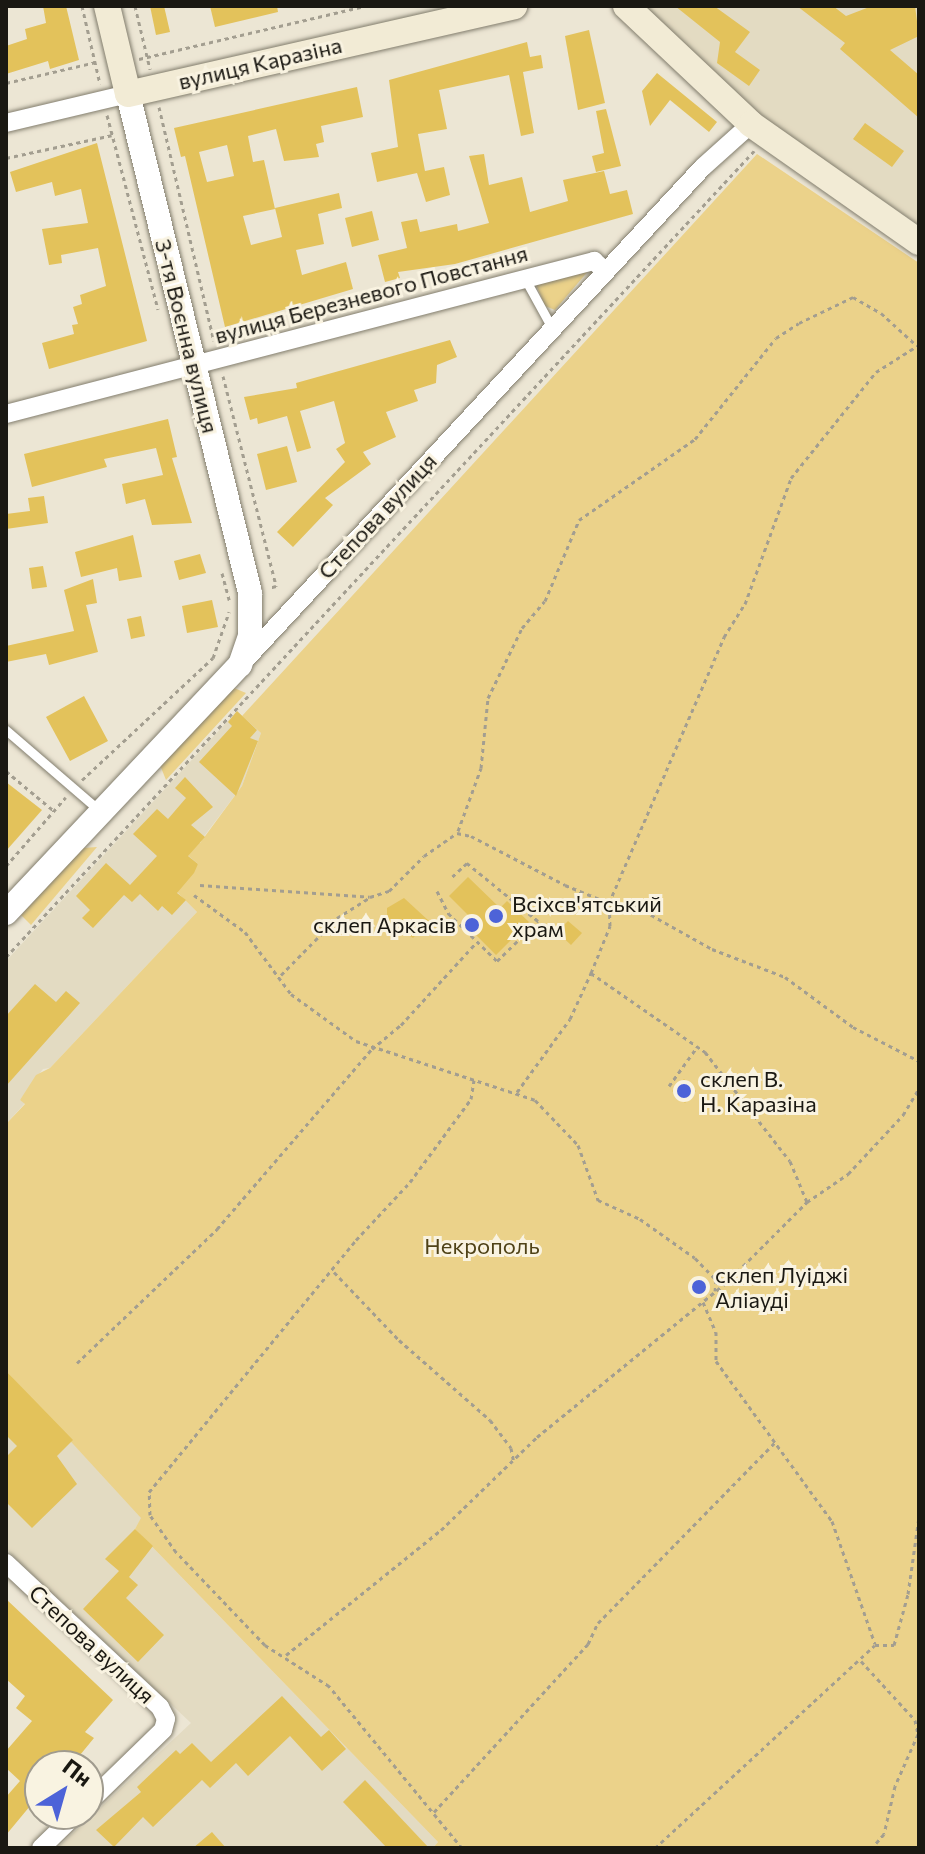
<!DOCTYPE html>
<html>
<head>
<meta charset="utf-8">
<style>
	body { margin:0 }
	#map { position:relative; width:925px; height:1854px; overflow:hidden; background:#ece6d4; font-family:Commissioner,sans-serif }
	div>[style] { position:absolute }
	.built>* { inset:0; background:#e3dbc2 }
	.green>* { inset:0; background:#ebd28a }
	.building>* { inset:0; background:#e3c25b }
	.path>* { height:3px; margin-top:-1.5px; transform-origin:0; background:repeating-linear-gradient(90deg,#a39e90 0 4px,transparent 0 8px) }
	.roads { filter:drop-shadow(0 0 2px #827d6d) drop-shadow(0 0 2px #827d6d) }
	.service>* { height:9px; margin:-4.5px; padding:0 4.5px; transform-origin:4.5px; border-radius:4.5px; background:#fff }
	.minor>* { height:18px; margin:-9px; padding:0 9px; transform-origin:9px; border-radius:9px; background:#fff }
	.tertiary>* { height:24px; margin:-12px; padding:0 12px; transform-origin:12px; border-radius:12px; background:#fff }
	.secondary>* { height:26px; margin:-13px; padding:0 13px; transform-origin:13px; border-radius:13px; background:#f2ebd5 }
	.dots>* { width:22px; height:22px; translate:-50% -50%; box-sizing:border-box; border:4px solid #f9f3e1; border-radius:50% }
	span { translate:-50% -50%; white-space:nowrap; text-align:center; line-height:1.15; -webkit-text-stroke:6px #f9f3e1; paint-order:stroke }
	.street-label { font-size:22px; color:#1a1812 }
	.poi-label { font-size:22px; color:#1a1812 }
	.left { translate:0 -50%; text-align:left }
	.right { translate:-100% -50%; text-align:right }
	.park-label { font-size:22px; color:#4f4217 }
	.frame { position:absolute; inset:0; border:8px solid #1a1812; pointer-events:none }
	.north { position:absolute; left:24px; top:1750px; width:80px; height:80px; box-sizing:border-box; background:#f9f3e1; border:2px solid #a09b8e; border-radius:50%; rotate:37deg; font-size:22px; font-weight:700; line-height:32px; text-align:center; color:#1a1812 }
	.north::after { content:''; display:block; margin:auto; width:28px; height:36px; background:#4d63d8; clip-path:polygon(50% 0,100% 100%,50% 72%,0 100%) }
</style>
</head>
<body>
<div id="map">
	<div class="built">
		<i style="clip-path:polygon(644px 6px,919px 6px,919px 225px,743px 105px)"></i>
		<i style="clip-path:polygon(237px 711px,261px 733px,242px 786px,199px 843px,194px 873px,177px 892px,197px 912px,50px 1068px,43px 1069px,20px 1100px,25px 1103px,6px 1124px,6px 961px)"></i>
		<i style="clip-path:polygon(6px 1371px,142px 1518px,135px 1529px,438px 1842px,433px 1848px,57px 1848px,191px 1723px,6px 1549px)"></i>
	</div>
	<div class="green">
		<i style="clip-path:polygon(757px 154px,919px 263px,919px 1848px,433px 1848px,438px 1842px,135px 1529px,141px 1518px,6px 1371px,6px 1124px,25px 1104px,20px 1100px,36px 1075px,50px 1068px,197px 912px,177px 892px,198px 864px,175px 844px,200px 843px,242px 786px,261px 733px,242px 716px)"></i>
		<i style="clip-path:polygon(589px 270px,555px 310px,545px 306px,535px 282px)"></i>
		<i style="clip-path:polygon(234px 688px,246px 693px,166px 780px,160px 765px)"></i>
		<i style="clip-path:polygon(97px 847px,31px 925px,21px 915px,83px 848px)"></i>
	</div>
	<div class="building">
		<i style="clip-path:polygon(43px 6px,66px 6px,79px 60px,50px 69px,48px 61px,6px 74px,6px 46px,27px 39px,25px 29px,46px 23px)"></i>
		<i style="clip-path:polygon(150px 6px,164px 6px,170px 32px,156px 35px)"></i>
		<i style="clip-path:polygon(210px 6px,277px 6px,278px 12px,215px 27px)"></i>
		<i style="clip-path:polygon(675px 6px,714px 6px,750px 32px,735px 52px,760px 70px,749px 86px,717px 63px,720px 42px)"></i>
		<i style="clip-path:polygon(797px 6px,833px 6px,846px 16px,872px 6px,915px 6px,919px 36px,890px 50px,919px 75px,919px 118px,840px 49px,845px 43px)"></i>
		<i style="clip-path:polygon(589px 30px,605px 103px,578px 110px,565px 36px)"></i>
		<i style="clip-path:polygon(527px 42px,530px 57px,541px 55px,543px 68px,523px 72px,534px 133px,521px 136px,509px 75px,439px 90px,447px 129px,418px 134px,425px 171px,444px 167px,450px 195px,426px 202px,417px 173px,377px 182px,371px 153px,398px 147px,389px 80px)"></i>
		<i style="clip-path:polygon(657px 73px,717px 122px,709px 132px,670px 100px,650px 126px,642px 91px)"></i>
		<i style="clip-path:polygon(evenodd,357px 87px,363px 117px,321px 126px,324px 142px,316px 144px,319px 157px,284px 161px,276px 129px,248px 136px,253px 162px,264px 160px,275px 209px,243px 216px,251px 245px,282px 237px,275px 208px,339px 193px,342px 208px,318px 214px,324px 244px,296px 250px,302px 275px,346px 262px,353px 289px,225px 327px,185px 156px,181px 157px,174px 128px,357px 87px,227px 145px,234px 176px,207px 182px,199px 152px,227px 145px)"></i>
		<i style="clip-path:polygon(606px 109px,621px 166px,596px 172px,592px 156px,604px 153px,596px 111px)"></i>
		<i style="clip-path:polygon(865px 123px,904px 151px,892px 167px,853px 139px)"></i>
		<i style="clip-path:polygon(97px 143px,147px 341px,49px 369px,42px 343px,74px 334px,72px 325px,78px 324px,73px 307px,82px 304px,80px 295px,106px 286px,98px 248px,61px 255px,62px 263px,49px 265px,42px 229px,88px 223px,81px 189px,55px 196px,52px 182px,16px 192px,10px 172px)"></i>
		<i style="clip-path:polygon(484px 154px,489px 185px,522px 177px,530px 212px,568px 201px,563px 180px,604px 171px,610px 194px,627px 190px,633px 214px,455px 264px,398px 272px,400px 278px,385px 282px,378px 255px,407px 248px,401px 222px,417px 219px,420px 232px,457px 224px,458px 231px,489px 223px,469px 156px)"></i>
		<i style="clip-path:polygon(372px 211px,379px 240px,352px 247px,345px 218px)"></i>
		<i style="clip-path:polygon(450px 340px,457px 357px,437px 365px,436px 383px,414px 390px,418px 401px,386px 412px,396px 437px,363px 452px,371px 464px,325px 498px,333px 505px,293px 547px,277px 532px,345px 462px,336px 449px,345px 443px,334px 401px,300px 411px,311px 448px,297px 452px,287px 416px,258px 424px,257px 418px,250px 420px,244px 397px,297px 388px,296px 383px)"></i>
		<i style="clip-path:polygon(168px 419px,177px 457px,172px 458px,192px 523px,152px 525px,145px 499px,126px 504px,122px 484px,163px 475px,156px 448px,104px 459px,107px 467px,32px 487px,24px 454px)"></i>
		<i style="clip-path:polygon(287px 446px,297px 482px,266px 490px,257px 454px)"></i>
		<i style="clip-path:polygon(44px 496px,48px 523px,6px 529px,6px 514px,30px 511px,28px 498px)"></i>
		<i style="clip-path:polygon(133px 535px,142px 577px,119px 581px,117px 568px,81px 577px,75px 552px)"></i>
		<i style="clip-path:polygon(200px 554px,206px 573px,179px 580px,174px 561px)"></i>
		<i style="clip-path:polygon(43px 566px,47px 587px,32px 589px,29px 568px)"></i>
		<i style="clip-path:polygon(93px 579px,97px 603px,86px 605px,98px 652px,49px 665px,46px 654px,6px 662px,6px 646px,74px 631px,64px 590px)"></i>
		<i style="clip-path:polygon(212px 600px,218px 627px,187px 633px,182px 606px)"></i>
		<i style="clip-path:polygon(141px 616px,145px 636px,131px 639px,127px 619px)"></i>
		<i style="clip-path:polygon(84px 696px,108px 741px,70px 761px,46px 717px)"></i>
		<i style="clip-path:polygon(237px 711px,257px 730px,250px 738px,258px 741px,236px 796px,199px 762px,232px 726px,228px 722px)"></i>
		<i style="clip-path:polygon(185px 777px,213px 807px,191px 825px,205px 837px,188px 856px,198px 864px,194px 873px,177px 893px,186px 900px,172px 915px,162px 906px,158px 911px,140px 894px,132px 902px,124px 895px,93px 928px,82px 918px,90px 910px,76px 896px,106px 863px,130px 885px,157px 856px,133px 834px,157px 809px,168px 819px,186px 798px,175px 788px)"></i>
		<i style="clip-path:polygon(6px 782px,42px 810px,6px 851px)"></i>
		<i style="clip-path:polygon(468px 877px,500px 908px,507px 901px,529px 922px,496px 955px,465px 924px,471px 918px,449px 896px)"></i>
		<i style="clip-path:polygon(404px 898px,429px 921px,413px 938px,387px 921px,387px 908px)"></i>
		<i style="clip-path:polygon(568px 921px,582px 933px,571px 945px,557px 932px)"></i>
		<i style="clip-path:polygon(35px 984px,56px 1002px,66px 991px,80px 1003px,6px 1086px,6px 1016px)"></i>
		<i style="clip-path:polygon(684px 1079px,696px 1091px,685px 1103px,672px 1091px)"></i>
		<i style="clip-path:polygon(6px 1371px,73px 1440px,57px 1456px,77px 1484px,32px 1528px,6px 1502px,6px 1457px,17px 1446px,6px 1435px)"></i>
		<i style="clip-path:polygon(135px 1529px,153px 1546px,129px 1577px,138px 1585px,126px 1598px,164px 1635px,138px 1662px,83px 1609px,119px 1571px,105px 1559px)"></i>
		<i style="clip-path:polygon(6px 1599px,113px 1700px,85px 1732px,94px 1738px,71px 1766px,40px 1766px,40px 1794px,6px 1835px,6px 1797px,20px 1781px,6px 1768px,6px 1751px,32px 1721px,16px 1708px,25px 1696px,6px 1679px)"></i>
		<i style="clip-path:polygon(282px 1696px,321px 1737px,329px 1730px,346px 1749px,322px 1771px,290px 1736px,248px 1776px,236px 1763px,210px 1788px,202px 1780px,153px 1827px,143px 1817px,114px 1847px,96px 1830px,141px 1792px,137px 1787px,176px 1750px,180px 1754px,192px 1743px,211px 1762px)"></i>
		<i style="clip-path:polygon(365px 1780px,429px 1848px,387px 1848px,343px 1802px)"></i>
		<i style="clip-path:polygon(212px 1832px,226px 1848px,193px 1848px)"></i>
	</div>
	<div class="path">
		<i style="left:82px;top:6px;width:80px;rotate:77deg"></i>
		<i style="left:135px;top:6px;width:65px;rotate:76.6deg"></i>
		<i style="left:139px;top:59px;width:232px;rotate:-13.2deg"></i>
		<i style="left:6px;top:83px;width:92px;rotate:-13.1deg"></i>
		<i style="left:159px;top:107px;width:240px;rotate:76.8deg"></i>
		<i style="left:107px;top:115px;width:201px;rotate:75.3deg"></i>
		<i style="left:6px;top:158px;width:108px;rotate:-12.2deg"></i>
		<i style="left:223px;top:376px;width:217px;rotate:75.8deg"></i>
		<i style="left:276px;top:586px;width:7px;rotate:164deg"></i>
		<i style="left:222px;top:573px;width:28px;rotate:75deg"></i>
		<i style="left:6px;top:771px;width:62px;rotate:39.8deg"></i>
		<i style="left:82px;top:780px;width:179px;rotate:-43deg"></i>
		<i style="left:213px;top:658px;width:49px;rotate:-70.8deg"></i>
		<i style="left:458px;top:831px;width:67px;rotate:-69.9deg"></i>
		<i style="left:481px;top:768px;width:70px;rotate:-84.3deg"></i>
		<i style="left:488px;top:698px;width:78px;rotate:-64.1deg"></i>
		<i style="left:522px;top:628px;width:35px;rotate:-50deg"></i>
		<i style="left:545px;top:601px;width:88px;rotate:-67.2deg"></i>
		<i style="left:579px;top:520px;width:141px;rotate:-34.9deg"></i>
		<i style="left:695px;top:439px;width:129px;rotate:-51.3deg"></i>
		<i style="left:776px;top:338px;width:27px;rotate:-33deg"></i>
		<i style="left:799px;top:323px;width:60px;rotate:-25.7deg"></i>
		<i style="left:853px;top:297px;width:32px;rotate:30deg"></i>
		<i style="left:881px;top:313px;width:47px;rotate:42.4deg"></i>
		<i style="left:6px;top:866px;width:91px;rotate:-49deg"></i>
		<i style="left:200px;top:885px;width:170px;rotate:4deg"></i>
		<i style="left:370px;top:897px;width:20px;rotate:-18deg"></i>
		<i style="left:389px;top:891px;width:49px;rotate:-45deg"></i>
		<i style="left:424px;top:856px;width:40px;rotate:-34.9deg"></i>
		<i style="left:457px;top:833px;width:14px;rotate:12deg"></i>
		<i style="left:471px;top:836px;width:106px;rotate:27.5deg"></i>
		<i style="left:565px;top:885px;width:48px;rotate:22.2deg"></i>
		<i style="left:609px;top:903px;width:28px;rotate:8deg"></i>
		<i style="left:637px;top:907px;width:86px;rotate:29.2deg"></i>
		<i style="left:712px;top:949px;width:78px;rotate:21deg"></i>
		<i style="left:785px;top:977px;width:84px;rotate:36.3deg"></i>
		<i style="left:853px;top:1027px;width:74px;rotate:27.3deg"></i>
		<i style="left:437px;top:891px;width:25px;rotate:63deg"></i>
		<i style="left:448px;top:913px;width:69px;rotate:44.4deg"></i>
		<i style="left:497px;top:961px;width:57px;rotate:-44.3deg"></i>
		<i style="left:538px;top:921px;width:92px;rotate:-140.8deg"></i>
		<i style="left:467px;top:863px;width:23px;rotate:137deg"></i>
		<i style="left:194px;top:895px;width:63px;rotate:36deg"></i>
		<i style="left:245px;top:932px;width:77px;rotate:53.4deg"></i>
		<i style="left:291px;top:994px;width:80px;rotate:35.9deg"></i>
		<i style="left:356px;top:1041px;width:188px;rotate:18.2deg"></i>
		<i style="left:535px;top:1100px;width:62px;rotate:46.3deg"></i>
		<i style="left:578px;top:1145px;width:59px;rotate:70deg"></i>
		<i style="left:598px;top:1200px;width:46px;rotate:24.3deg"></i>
		<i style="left:640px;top:1219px;width:67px;rotate:35.3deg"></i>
		<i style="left:695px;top:1258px;width:30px;rotate:46deg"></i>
		<i style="left:716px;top:1280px;width:11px;rotate:95deg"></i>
		<i style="left:6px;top:957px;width:1100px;rotate:-47.14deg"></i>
		<i style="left:591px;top:973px;width:139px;rotate:34.7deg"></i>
		<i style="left:705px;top:1052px;width:138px;rotate:52.1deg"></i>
		<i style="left:790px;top:1161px;width:44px;rotate:67.5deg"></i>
		<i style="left:281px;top:975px;width:80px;rotate:-45.5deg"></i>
		<i style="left:337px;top:918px;width:39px;rotate:-32deg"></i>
		<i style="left:669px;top:1086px;width:48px;rotate:-54.3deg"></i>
		<i style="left:517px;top:1092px;width:90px;rotate:-54deg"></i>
		<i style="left:570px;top:1019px;width:51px;rotate:-65.5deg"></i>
		<i style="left:591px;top:973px;width:51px;rotate:-68deg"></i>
		<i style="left:610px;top:926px;width:23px;rotate:-92deg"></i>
		<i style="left:609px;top:903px;width:290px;rotate:-66.6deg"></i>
		<i style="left:724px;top:637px;width:39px;rotate:-58deg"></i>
		<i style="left:745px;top:604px;width:134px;rotate:-69.9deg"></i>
		<i style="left:791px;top:478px;width:136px;rotate:-51.3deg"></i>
		<i style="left:876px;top:372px;width:49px;rotate:-32.4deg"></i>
		<i style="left:334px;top:1272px;width:94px;rotate:46.3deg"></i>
		<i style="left:399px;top:1340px;width:121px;rotate:41.3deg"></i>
		<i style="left:490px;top:1420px;width:35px;rotate:53deg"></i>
		<i style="left:511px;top:1448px;width:15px;rotate:79deg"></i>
		<i style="left:703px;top:1302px;width:33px;rotate:67deg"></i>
		<i style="left:716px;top:1332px;width:29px;rotate:90deg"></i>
		<i style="left:716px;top:1361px;width:198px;rotate:54.1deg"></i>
		<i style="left:832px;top:1521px;width:130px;rotate:70.7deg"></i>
		<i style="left:77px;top:1363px;width:194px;rotate:-43.7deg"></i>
		<i style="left:217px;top:1229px;width:238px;rotate:-49.3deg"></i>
		<i style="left:372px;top:1049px;width:38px;rotate:-40deg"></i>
		<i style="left:401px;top:1025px;width:111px;rotate:-47.6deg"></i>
		<i style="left:286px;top:1655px;width:199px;rotate:-38.9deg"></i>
		<i style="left:441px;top:1530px;width:134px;rotate:-44.1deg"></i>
		<i style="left:537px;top:1437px;width:244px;rotate:-39.2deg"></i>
		<i style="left:726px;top:1283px;width:115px;rotate:-45deg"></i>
		<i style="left:807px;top:1202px;width:50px;rotate:-34.3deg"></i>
		<i style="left:848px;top:1174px;width:81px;rotate:-47deg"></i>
		<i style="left:903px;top:1115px;width:31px;rotate:-59deg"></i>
		<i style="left:861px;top:1661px;width:80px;rotate:47.5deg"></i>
		<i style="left:915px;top:1720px;width:14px;rotate:78deg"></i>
		<i style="left:918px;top:1734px;width:57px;rotate:113.9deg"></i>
		<i style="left:895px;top:1786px;width:49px;rotate:102.9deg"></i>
		<i style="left:884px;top:1834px;width:18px;rotate:131deg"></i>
		<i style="left:434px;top:1812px;width:228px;rotate:-47.5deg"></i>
		<i style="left:588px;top:1644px;width:23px;rotate:-65deg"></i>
		<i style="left:598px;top:1623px;width:256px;rotate:-45.6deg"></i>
		<i style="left:462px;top:1848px;width:210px;rotate:-129.4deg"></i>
		<i style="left:329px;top:1686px;width:76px;rotate:-147.4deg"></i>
		<i style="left:265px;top:1645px;width:129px;rotate:-133.7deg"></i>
		<i style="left:176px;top:1552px;width:45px;rotate:-125.1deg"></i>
		<i style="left:150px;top:1515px;width:23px;rotate:-92deg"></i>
		<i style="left:149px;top:1492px;width:326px;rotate:-50.6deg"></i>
		<i style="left:356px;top:1240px;width:79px;rotate:-47deg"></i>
		<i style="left:410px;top:1182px;width:103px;rotate:-53.7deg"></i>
		<i style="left:471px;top:1099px;width:19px;rotate:-81deg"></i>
		<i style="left:655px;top:1848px;width:299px;rotate:-42.7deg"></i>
		<i style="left:875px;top:1645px;width:19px"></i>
		<i style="left:894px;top:1645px;width:53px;rotate:-74.6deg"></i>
		<i style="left:908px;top:1594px;width:78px;rotate:-81.9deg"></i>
	</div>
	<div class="roads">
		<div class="service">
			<i style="left:524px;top:277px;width:58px;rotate:61.2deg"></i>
			<i style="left:6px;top:730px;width:124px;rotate:40.8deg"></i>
		</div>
		<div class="minor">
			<i style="left:6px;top:123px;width:125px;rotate:-13.4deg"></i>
			<i style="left:6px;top:414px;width:608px;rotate:-14.59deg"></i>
			<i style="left:594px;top:261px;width:15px;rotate:42deg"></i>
			<i style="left:245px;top:660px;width:673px;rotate:-47.11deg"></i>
			<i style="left:703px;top:167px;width:64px;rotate:-41.9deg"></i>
			<i style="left:6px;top:1563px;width:211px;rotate:43.1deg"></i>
			<i style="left:160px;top:1707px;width:13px;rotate:63deg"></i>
			<i style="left:166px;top:1719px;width:11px;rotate:105deg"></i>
			<i style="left:163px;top:1730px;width:105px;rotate:135.8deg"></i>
			<i style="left:41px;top:1848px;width:49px;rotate:-44.2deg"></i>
		</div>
		<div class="tertiary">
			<i style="left:6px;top:913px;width:341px;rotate:-46.7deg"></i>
			<i style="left:240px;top:665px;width:31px;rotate:-71deg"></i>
			<i style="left:250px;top:636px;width:43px;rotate:-90deg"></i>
			<i style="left:250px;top:593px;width:514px;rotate:-103.74deg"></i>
		</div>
		<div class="secondary">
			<i style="left:107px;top:6px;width:90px;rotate:76.6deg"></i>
			<i style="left:128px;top:94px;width:396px;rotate:-12.8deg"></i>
			<i style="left:626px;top:6px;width:172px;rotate:43.3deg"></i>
			<i style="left:751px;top:124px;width:205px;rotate:35.1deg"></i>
		</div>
	</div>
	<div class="dots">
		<i style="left:496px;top:916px;background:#4d63d8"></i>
		<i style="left:472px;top:925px;background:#4d63d8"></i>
		<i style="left:684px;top:1091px;background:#4d63d8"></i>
		<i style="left:699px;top:1287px;background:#4d63d8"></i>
	</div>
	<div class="street-label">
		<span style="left:260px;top:63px;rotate:-13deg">вулиця Каразіна</span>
		<span style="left:371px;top:294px;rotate:-15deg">вулиця Березневого Повстання</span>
		<span style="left:187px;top:336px;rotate:76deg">3-тя Воєнна вулиця</span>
		<span style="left:377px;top:516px;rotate:-47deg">Степова вулиця</span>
		<span style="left:92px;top:1644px;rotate:43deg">Степова вулиця</span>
	</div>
	<div class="poi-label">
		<span class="left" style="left:512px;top:916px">Всіхсв'ятський<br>храм</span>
		<span class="right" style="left:456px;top:925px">склеп Аркасів</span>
		<span class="left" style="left:700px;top:1091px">склеп В.<br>Н. Каразіна</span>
		<span class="left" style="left:715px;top:1287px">склеп Луіджі<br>Аліауді</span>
	</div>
	<div class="park-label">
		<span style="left:482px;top:1246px">Некрополь</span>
	</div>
	<div class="frame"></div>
	<div class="north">Пн</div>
</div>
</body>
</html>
